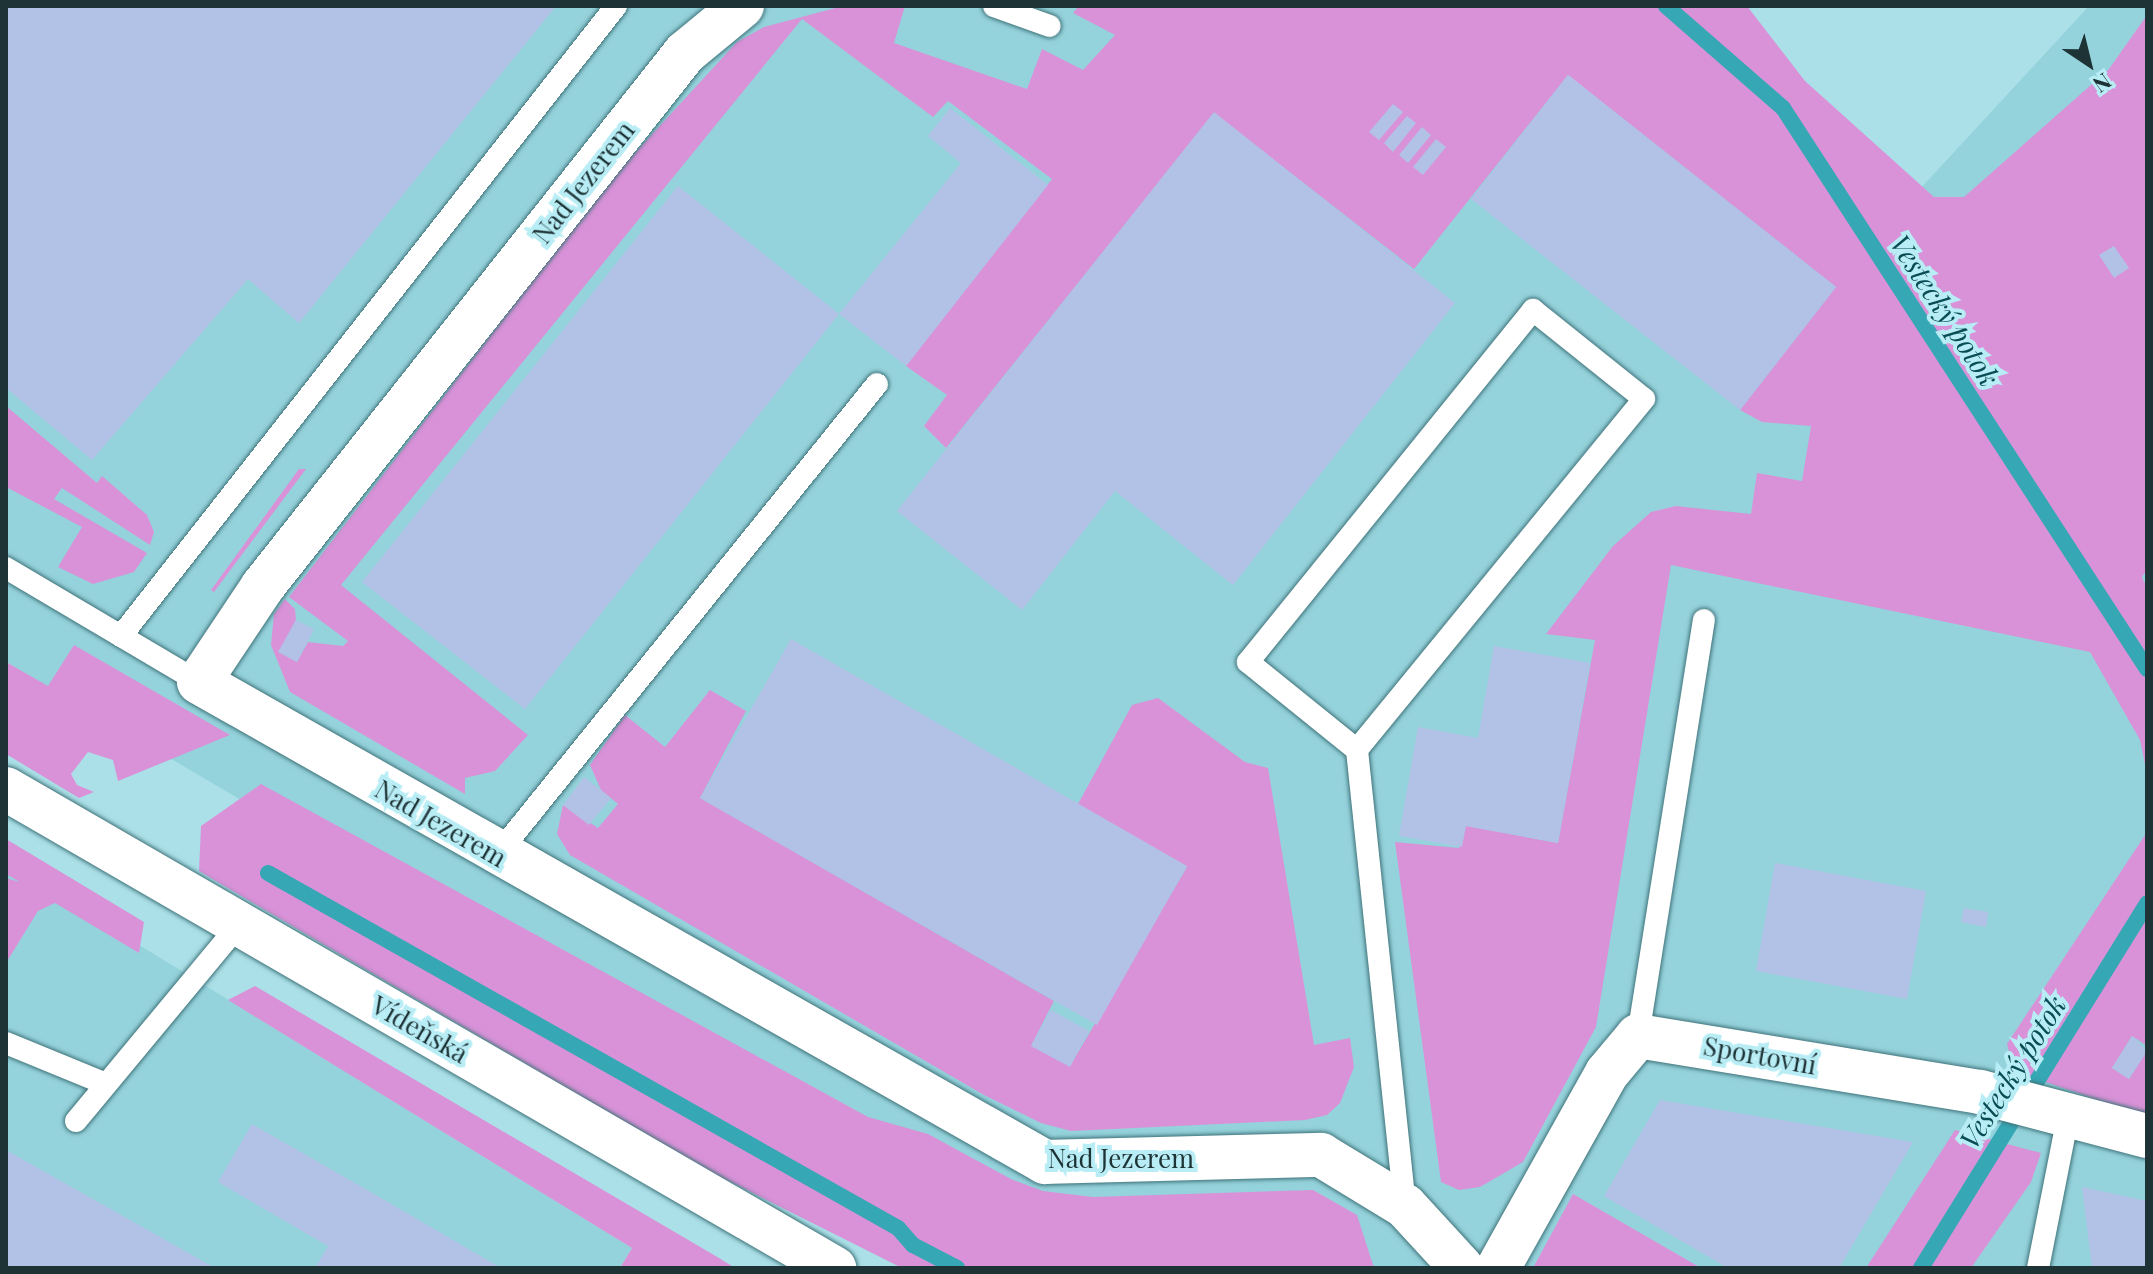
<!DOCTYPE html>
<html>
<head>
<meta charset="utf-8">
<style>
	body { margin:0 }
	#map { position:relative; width:2153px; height:1274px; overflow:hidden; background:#abe0e8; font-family:"Playfair Display",serif }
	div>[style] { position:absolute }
	.built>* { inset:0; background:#95d3dc }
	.green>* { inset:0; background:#d992d8 }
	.stream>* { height:16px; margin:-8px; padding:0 8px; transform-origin:8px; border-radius:8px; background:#36a7b5 }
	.building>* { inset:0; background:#b2c1e6 }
	.roads { filter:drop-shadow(0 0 2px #40737a) drop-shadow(0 0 2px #40737a) }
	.lane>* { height:22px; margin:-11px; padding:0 11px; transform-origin:11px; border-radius:11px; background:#fff }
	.street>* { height:44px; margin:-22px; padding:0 22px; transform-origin:22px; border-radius:22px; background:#fff }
	.secondary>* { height:44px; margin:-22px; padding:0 22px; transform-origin:22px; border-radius:22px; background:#fff }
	span { translate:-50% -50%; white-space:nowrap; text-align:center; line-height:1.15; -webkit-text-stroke:8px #b8edf5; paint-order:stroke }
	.street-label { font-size:26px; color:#1e3336 }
	.water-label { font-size:28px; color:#094c54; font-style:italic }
	.frame { position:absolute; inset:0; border:8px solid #1e3336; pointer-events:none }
	.north { position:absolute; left:2049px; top:24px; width:80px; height:80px; -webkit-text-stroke:6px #b8edf5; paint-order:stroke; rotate:145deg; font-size:22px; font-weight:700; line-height:32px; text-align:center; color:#1e3336 }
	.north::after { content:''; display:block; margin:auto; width:28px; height:36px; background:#1e3336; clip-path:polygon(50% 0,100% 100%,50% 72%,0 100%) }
</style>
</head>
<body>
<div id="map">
	<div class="built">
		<i style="clip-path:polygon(6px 6px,1470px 6px,1813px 254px,1858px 256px,2089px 6px,2147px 6px,2147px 1268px,1038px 1268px,6px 662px)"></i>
		<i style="clip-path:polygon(6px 864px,123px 935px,632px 1248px,620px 1268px,6px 1268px)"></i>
	</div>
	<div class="green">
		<i style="clip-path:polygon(843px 6px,905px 6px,894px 43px,1027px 89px,1042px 49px,1083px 70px,1115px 35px,1073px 13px,1079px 6px,1747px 6px,1805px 81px,1934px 197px,1964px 197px,2109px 69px,2147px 15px,2147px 570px,2142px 577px,2147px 588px,2147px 774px,2140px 740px,2090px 652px,1671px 565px,1596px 1027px,1523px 1162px,1480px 1187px,1459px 1190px,1441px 1182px,1395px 842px,1459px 848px,1466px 826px,1558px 843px,1595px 640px,1546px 634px,1613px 546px,1651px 512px,1676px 506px,1751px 514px,1757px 473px,1802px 481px,1811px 426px,1762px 422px,1740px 410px,1836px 287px,1568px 75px,1414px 269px,1214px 113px,946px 448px,924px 426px,947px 395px,906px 366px,1052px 179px,948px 101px,933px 117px,802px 19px,341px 585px,528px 735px,495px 771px,465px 778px,465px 794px,290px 692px,271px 645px,274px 614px,285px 599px,295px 609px,296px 620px,279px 652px,297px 662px,308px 642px,343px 646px,348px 641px,289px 597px,610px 180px,737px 42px,764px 27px)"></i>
		<i style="clip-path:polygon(6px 406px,97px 483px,102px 476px,147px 515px,154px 532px,150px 545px,62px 488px,54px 499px,147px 553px,134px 572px,93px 584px,58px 567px,82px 527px,6px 487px)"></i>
		<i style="clip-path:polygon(299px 469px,306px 469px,214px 592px,211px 590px)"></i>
		<i style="clip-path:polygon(74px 645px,230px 735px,118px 781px,113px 760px,88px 752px,71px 774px,77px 785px,94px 792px,79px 798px,6px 754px,6px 662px,48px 686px)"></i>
		<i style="clip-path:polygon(710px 690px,746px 711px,700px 798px,1054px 1001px,1031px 1046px,1070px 1066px,1187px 867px,1078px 804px,1132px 705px,1158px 698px,1245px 762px,1268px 768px,1314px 1045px,1350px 1038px,1354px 1067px,1340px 1103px,1327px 1115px,1305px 1120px,1071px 1131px,1041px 1123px,984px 1095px,570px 855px,557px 834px,563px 805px,598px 828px,618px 804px,601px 790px,590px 765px,625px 715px,665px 747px)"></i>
		<i style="clip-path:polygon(261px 784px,868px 1117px,928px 1134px,1011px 1179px,1043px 1191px,1093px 1197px,1313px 1190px,1357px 1215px,1374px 1268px,902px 1268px,699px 1166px,199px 871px,201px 826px)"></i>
		<i style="clip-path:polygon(2147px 832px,2147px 1046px,2132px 1036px,2112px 1068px,2129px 1079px,2147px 1051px,2147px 1117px,2014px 1071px,2007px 1044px)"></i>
		<i style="clip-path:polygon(6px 839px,144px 922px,139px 953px,55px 903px,38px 911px,6px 963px,6px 878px,20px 882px,6px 874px)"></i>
		<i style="clip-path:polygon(255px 986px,719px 1258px,735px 1268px,620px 1268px,632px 1248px,228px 1000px)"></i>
		<i style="clip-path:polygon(1955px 1130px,2041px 1153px,2031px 1182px,1971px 1268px,1866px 1268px)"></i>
		<i style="clip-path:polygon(1573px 1194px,1701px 1268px,1533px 1268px)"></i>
	</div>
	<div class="stream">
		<i style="left:1666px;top:6px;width:155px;rotate:41.1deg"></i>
		<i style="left:1783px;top:108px;width:669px;rotate:57.02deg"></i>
		<i style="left:268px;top:873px;width:723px;rotate:29.4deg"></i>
		<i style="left:898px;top:1228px;width:23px;rotate:49deg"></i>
		<i style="left:913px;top:1245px;width:50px;rotate:27.6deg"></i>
		<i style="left:1921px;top:1268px;width:429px;rotate:-58.2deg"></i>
	</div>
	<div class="building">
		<i style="clip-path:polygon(6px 6px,556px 6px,299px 323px,248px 279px,92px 460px,6px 388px)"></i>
		<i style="clip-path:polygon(1568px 75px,1836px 287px,1740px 410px,1471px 199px)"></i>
		<i style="clip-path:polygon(1393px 104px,1403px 112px,1379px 140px,1369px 132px)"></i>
		<i style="clip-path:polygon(950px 108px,1048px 185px,906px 366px,839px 314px,961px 163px,928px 136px)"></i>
		<i style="clip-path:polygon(1214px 112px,1455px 303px,1233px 585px,1115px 491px,1022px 610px,897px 511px)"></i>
		<i style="clip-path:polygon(1407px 116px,1416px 123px,1393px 152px,1384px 143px)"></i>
		<i style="clip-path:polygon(1422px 127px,1431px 135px,1408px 163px,1399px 155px)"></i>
		<i style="clip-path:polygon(1436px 139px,1446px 147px,1423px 175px,1413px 167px)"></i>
		<i style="clip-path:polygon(678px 186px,839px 314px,525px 709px,362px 582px)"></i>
		<i style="clip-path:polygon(2114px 246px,2129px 268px,2114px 278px,2099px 255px)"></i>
		<i style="clip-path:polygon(296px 620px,314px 629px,297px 662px,278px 652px)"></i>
		<i style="clip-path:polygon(791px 639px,1187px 866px,1097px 1025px,700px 798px)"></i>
		<i style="clip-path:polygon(1494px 646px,1590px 663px,1558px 843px,1466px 826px,1462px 847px,1399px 836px,1418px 727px,1478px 738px)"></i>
		<i style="clip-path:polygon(584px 777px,611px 798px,589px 825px,563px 805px)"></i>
		<i style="clip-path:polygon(1775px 863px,1926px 891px,1907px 999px,1756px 971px)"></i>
		<i style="clip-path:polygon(1964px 908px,1988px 912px,1986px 927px,1961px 922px)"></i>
		<i style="clip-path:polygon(1051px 1010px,1089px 1031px,1070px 1067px,1031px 1046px)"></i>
		<i style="clip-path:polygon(2132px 1036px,2147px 1051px,2129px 1079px,2112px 1068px)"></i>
		<i style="clip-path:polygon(1660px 1100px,1913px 1142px,1839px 1268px,1728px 1268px,1604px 1196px)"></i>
		<i style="clip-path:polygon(252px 1124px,362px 1187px,501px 1268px,315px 1268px,328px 1246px,218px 1182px)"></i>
		<i style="clip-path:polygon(6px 1150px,215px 1268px,6px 1268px)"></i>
		<i style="clip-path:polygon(2082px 1187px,2147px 1201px,2147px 1268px,2092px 1268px)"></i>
	</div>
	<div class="roads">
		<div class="lane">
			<i style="left:994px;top:6px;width:59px;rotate:19.7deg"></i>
			<i style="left:6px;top:568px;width:224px;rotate:30.6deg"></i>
			<i style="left:121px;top:636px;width:801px;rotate:-51.84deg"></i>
			<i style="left:1357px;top:750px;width:140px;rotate:-141.1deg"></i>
			<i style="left:1248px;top:662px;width:453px;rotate:-51deg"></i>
			<i style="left:1533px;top:310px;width:142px;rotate:38.7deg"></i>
			<i style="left:1644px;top:399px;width:453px;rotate:129.3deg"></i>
			<i style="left:1357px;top:750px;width:459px;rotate:84deg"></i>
			<i style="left:497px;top:855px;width:605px;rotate:-51.1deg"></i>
			<i style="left:1638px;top:1036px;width:421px;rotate:-81deg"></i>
			<i style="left:6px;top:1043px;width:108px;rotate:22.3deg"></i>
			<i style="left:76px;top:1121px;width:255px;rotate:-50.3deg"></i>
			<i style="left:2038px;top:1268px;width:155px;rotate:-78.8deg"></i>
		</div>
		<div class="street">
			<i style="left:742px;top:6px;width:74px;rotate:140.5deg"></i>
			<i style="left:685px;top:53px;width:680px;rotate:128.37deg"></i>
			<i style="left:263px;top:586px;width:115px;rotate:123.7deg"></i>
			<i style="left:199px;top:682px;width:973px;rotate:29.57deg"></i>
			<i style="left:1045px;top:1162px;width:276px;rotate:-1.5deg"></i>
			<i style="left:1321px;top:1155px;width:98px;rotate:31.3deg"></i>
			<i style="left:1405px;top:1206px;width:84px;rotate:47.4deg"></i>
			<i style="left:1498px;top:1268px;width:223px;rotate:-60.8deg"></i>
			<i style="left:1607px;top:1073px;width:48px;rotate:-50deg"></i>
			<i style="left:1638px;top:1036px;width:347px;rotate:9.3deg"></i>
			<i style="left:1980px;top:1092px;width:173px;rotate:14.8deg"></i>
		</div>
		<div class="secondary">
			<i style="left:6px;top:789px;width:957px;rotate:30.05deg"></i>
		</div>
	</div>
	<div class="street-label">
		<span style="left:583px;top:182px;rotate:-52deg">Nad Jezerem</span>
		<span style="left:441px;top:823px;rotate:30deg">Nad Jezerem</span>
		<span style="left:420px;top:1029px;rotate:30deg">Vídeňská</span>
		<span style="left:1760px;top:1055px;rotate:10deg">Sportovní</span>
		<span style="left:1121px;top:1158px">Nad Jezerem</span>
	</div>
	<div class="water-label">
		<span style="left:1945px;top:310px;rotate:57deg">Vestecký potok</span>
		<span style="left:2012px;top:1072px;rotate:-58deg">Vestecký potok</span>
	</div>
	<div class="frame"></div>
	<div class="north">N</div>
</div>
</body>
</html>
